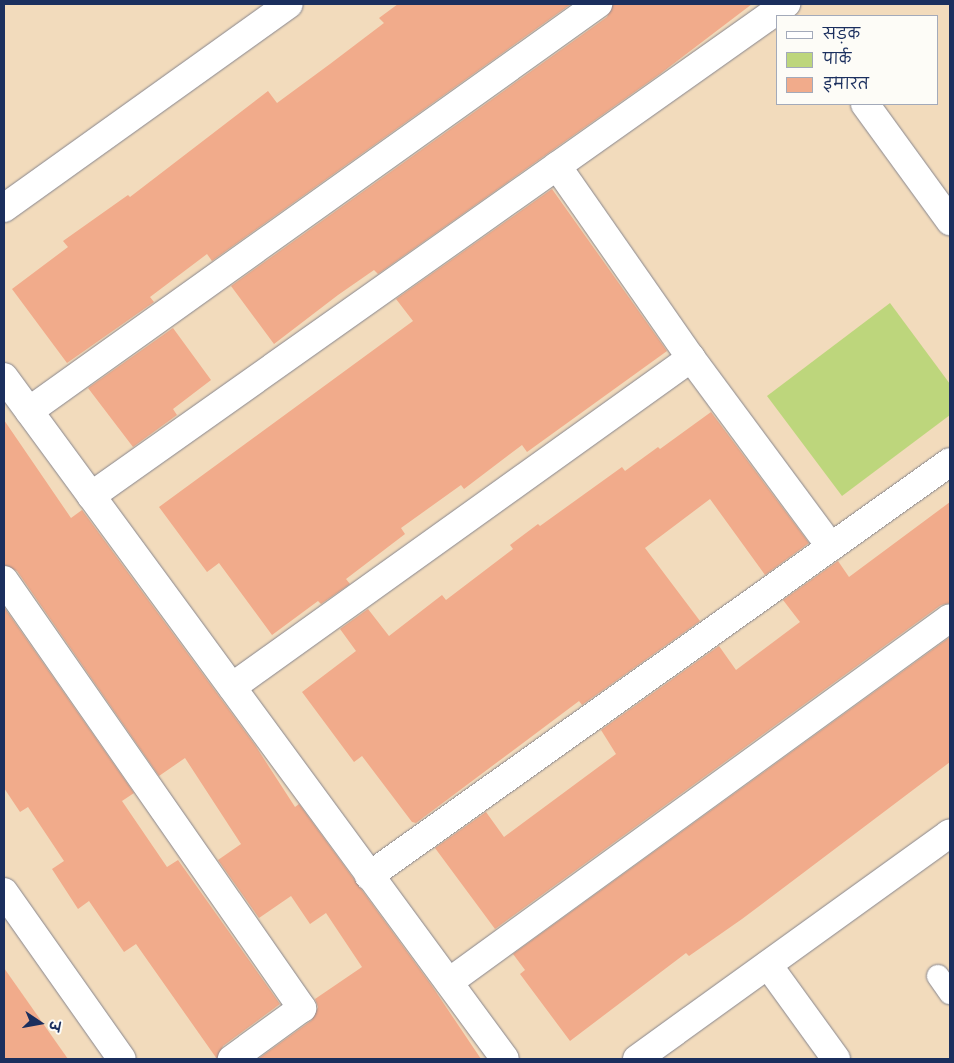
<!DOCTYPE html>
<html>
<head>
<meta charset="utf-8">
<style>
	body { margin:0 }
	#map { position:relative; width:954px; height:1063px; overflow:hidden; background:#f2dbbc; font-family:Mali,"Playpen Sans Deva",sans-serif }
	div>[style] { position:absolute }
	.green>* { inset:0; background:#bdd67c }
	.building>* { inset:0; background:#f1ab8b }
	.roads { filter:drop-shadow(0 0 1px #86858d) drop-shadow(0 0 1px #86858d) }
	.service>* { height:22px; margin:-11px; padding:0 11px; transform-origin:11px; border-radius:11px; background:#fff }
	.minor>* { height:28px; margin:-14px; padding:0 14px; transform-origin:14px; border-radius:14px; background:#fff }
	span { translate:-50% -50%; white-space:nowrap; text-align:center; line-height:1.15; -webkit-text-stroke:4px #fdfcf7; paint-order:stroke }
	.frame { position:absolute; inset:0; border:5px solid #1b2f5e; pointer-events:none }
	.legend { position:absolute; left:776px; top:15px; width:162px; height:90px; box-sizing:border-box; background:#fdfcf7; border:1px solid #a3aaba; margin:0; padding:6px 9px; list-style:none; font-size:15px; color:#1b2f5e }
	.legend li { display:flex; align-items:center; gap:10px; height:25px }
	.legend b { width:25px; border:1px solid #a3aaba }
	.north { position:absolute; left:15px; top:998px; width:50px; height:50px; -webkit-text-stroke:4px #fdfcf7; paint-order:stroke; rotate:102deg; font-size:14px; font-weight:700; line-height:20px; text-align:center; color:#1b2f5e }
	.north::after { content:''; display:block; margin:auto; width:18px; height:22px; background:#1b2f5e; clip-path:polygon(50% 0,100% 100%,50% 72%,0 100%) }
</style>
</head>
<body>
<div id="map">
	<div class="green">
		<i style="clip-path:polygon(890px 303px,950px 384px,950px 415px,842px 496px,767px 396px)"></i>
	</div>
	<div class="building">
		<i style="clip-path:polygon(398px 4px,571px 4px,212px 261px,207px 254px,150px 297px,154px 302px,67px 363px,12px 289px,68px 247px,63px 241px,128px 195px,130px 197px,268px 91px,277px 103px,330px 64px,384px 23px,379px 18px)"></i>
		<i style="clip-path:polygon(613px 4px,752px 4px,660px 74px,378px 274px,374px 270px,338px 295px,274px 344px,231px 286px,607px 17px)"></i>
		<i style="clip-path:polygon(552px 189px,667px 351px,527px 452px,522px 445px,464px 489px,461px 485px,401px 528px,405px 534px,346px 579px,350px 584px,321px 604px,318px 601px,272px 635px,219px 563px,207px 572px,159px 507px,413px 321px,396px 299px)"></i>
		<i style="clip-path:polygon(173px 328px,211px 380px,173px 409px,177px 415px,133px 447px,88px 388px)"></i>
		<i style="clip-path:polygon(711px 412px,809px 543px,765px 575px,710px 499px,645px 548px,700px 621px,582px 705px,579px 701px,416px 823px,412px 822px,362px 756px,354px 762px,302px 692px,356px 651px,340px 629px,368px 609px,389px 636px,442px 595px,446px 600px,513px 549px,510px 545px,538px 524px,540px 526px,622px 467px,625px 471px,658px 447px,660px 449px)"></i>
		<i style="clip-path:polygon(4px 420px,71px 518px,82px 510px,255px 745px,295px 807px,299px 804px,432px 986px,481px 1059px,258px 1059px,312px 1020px,318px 1007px,315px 999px,362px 967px,326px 913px,310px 924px,291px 896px,259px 918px,218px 860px,241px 844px,185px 758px,159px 776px,17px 571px,4px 565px)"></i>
		<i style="clip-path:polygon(950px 502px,950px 603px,941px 605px,495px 929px,435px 848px,486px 812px,504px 837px,616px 754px,601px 730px,719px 646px,736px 670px,800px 622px,783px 600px,838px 561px,849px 577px)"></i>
		<i style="clip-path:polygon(4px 607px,134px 793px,122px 801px,167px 867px,178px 860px,280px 1004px,223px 1046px,217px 1059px,136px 944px,124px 952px,89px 901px,78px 909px,52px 869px,64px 861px,28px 807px,20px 812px,4px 788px)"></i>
		<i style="clip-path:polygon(950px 637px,950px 762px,742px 919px,689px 956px,686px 953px,570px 1041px,520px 974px,525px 970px,513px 954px)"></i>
		<i style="clip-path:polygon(4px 968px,68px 1059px,4px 1059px)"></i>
	</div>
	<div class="roads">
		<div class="service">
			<i style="left:938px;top:976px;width:21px;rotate:55deg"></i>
		</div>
		<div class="minor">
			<i style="left:865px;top:104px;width:145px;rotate:54deg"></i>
			<i style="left:557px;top:166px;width:234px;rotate:55.1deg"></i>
			<i style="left:691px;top:358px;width:235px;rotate:53.5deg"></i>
			<i style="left:4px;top:208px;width:350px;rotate:-35.6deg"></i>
			<i style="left:4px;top:377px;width:846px;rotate:53.7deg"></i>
			<i style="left:29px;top:411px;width:700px;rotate:-35.58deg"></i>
			<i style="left:91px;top:496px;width:852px;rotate:-35.3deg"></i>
			<i style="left:4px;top:580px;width:522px;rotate:55.15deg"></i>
			<i style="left:302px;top:1008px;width:87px;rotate:143.9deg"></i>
			<i style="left:232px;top:687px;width:565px;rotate:-35.63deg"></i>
			<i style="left:369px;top:876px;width:713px;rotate:-35.47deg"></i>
			<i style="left:4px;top:892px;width:204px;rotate:54.8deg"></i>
			<i style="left:768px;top:965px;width:116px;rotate:54.1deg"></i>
			<i style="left:449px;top:982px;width:619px;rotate:-36deg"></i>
			<i style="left:637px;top:1059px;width:386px;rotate:-35.8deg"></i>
		</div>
	</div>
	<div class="frame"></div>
	<ul class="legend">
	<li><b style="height:6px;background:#fff"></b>सड़क</li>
	<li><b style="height:14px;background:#bdd67c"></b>पार्क</li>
	<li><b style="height:14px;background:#f1ab8b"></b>इमारत</li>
	</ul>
	<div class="north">उ</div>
</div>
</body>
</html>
